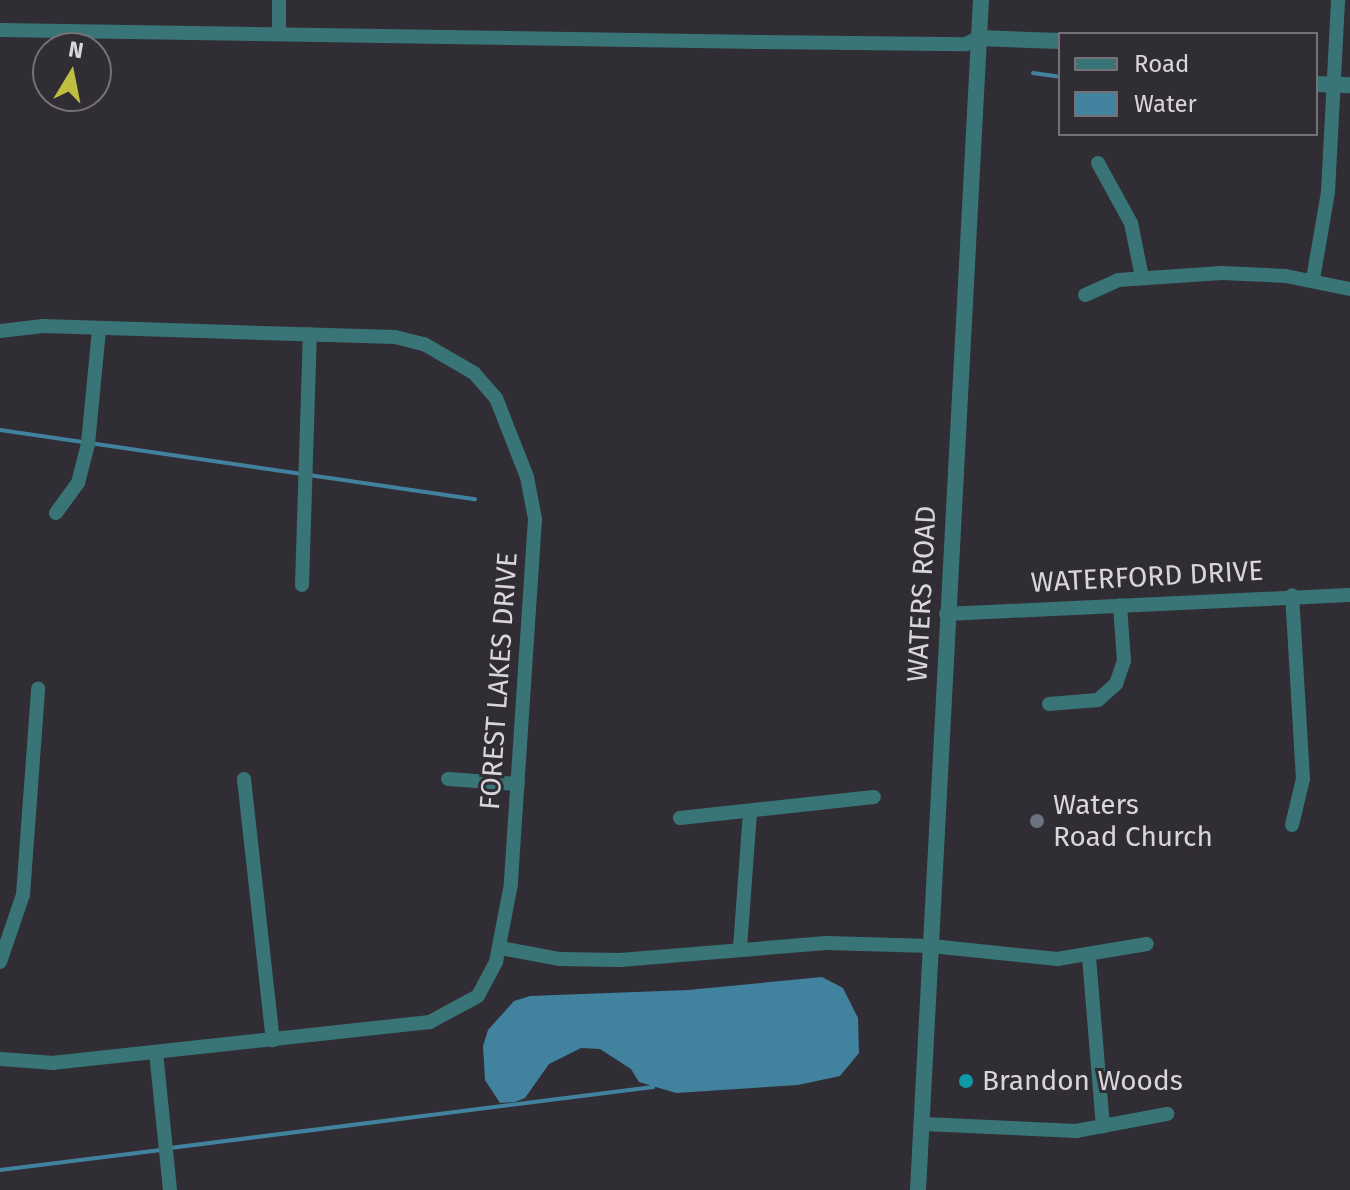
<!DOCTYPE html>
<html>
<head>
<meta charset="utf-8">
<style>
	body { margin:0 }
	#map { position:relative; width:1350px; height:1190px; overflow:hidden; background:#312d35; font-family:"Fira Sans",sans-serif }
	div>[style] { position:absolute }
	.water>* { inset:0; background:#41839e }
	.stream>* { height:4px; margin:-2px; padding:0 2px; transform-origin:2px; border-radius:2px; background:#41839e }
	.minor>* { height:14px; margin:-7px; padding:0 7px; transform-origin:7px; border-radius:7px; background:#397577 }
	.tertiary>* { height:16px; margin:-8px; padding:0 8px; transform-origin:8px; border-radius:8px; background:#397577 }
	.dots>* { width:22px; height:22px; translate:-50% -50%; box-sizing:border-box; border:4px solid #312d35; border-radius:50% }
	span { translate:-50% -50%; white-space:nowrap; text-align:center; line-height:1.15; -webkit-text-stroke:6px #312d35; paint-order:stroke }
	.street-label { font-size:28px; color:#d9d6db }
	.poi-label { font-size:28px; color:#d9d6db }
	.left { translate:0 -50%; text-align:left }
	.legend { position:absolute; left:1058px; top:32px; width:260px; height:104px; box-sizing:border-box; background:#312d35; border:2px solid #747177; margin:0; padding:10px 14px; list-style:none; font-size:24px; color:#d9d6db }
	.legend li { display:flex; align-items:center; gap:16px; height:40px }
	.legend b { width:40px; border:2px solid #747177 }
	.north { position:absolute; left:32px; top:32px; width:80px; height:80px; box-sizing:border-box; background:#312d35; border:2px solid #747177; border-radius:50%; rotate:10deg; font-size:22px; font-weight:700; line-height:32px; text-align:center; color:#d9d6db }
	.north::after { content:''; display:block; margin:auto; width:28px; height:36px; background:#c0be40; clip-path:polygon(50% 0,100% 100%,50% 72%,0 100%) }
</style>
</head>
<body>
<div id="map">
	<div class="water">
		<i style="clip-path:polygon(822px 977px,843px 988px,858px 1018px,859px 1053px,840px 1076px,798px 1085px,676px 1093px,639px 1082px,631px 1069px,600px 1049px,581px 1048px,549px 1064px,525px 1098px,515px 1102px,500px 1103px,485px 1080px,483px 1046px,488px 1030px,514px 1001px,530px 996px,688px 990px)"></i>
	</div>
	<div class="stream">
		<i style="left:1033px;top:73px;width:27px;rotate:8deg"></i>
		<i style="left:0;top:430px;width:480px;rotate:8.3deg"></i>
		<i style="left:170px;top:1148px;width:487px;rotate:-7.2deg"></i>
		<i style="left:0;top:1170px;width:162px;rotate:-7.1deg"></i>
	</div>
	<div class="minor">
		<i style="left:0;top:30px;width:759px;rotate:0.91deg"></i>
		<i style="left:759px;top:42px;width:207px;rotate:0.6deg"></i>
		<i style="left:966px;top:44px;width:13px;rotate:-27deg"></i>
		<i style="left:279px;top:34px;width:34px;rotate:-90deg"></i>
		<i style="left:1098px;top:163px;width:68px;rotate:61.2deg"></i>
		<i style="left:1131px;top:223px;width:55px;rotate:78.5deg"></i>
		<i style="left:1313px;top:279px;width:88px;rotate:-80.2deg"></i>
		<i style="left:1328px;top:192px;width:192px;rotate:-87deg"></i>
		<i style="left:1085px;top:295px;width:36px;rotate:-24deg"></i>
		<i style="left:1118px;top:280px;width:104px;rotate:-3.9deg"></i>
		<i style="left:1222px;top:273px;width:64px;rotate:2.7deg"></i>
		<i style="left:1286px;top:276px;width:65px;rotate:11.5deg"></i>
		<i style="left:0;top:331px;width:43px;rotate:-6.6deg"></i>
		<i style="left:43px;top:326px;width:352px;rotate:1.8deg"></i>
		<i style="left:395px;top:337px;width:30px;rotate:14deg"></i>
		<i style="left:424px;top:344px;width:58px;rotate:30.1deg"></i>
		<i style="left:474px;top:373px;width:33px;rotate:49deg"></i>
		<i style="left:496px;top:398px;width:85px;rotate:68.6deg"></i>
		<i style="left:527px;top:477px;width:43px;rotate:79.2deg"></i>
		<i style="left:535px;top:519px;width:366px;rotate:93.8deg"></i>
		<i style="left:511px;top:884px;width:79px;rotate:100.9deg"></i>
		<i style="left:496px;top:962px;width:38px;rotate:118deg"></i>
		<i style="left:478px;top:996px;width:55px;rotate:151.6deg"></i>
		<i style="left:430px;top:1022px;width:378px;rotate:173.8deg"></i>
		<i style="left:54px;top:1063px;width:54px;rotate:-175.8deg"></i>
		<i style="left:56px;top:513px;width:37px;rotate:-54deg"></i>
		<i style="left:78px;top:483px;width:40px;rotate:-75.6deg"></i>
		<i style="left:88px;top:444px;width:116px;rotate:-84.5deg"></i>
		<i style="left:302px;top:585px;width:251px;rotate:-88.2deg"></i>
		<i style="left:946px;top:614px;width:404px;rotate:-2.7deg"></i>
		<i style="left:1049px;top:704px;width:49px;rotate:-4.7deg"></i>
		<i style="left:1098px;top:700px;width:24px;rotate:-42deg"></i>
		<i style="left:1116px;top:684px;width:24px;rotate:-71deg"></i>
		<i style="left:1124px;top:661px;width:56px;rotate:-94.1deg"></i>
		<i style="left:244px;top:779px;width:263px;rotate:83.7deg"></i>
		<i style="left:448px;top:779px;width:70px;rotate:4.1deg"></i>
		<i style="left:680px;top:818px;width:195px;rotate:-6.2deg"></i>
		<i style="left:1292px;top:825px;width:47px;rotate:-76.6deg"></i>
		<i style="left:1303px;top:779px;width:184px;rotate:-93.4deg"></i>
		<i style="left:500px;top:948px;width:61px;rotate:10.4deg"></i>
		<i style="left:560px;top:959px;width:60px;rotate:1deg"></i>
		<i style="left:620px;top:960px;width:207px;rotate:-4.7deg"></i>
		<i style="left:826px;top:943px;width:105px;rotate:1.6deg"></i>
		<i style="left:931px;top:946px;width:127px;rotate:5.9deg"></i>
		<i style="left:1057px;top:959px;width:91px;rotate:-9.5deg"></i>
		<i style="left:740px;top:948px;width:136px;rotate:-85.8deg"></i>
		<i style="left:1089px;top:957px;width:170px;rotate:85.3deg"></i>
		<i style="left:0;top:962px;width:71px;rotate:-71.1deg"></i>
		<i style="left:23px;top:895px;width:207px;rotate:-85.8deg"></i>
		<i style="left:156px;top:1052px;width:139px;rotate:84.2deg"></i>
		<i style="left:923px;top:1124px;width:153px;rotate:2.6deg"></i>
		<i style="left:1076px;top:1131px;width:93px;rotate:-10.6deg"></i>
	</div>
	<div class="tertiary">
		<i style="left:978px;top:38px;width:82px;rotate:2.1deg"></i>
		<i style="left:1316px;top:84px;width:34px;rotate:2deg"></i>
		<i style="left:918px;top:1190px;width:1192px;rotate:-86.97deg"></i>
	</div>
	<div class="dots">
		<i style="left:1037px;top:821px;background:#6b7280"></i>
		<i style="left:966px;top:1081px;background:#0f9aa8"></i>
	</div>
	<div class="street-label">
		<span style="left:1147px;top:577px;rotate:-3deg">WATERFORD DRIVE</span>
		<span style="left:922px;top:594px;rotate:-87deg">WATERS ROAD</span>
		<span style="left:499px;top:681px;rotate:-86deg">FOREST LAKES DRIVE</span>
	</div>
	<div class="poi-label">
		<span class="left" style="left:1053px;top:821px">Waters<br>Road Church</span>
		<span class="left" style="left:982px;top:1081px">Brandon Woods</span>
	</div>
	<ul class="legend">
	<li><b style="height:10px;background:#397577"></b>Road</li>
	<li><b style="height:22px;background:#41839e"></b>Water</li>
	</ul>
	<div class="north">N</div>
</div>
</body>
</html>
